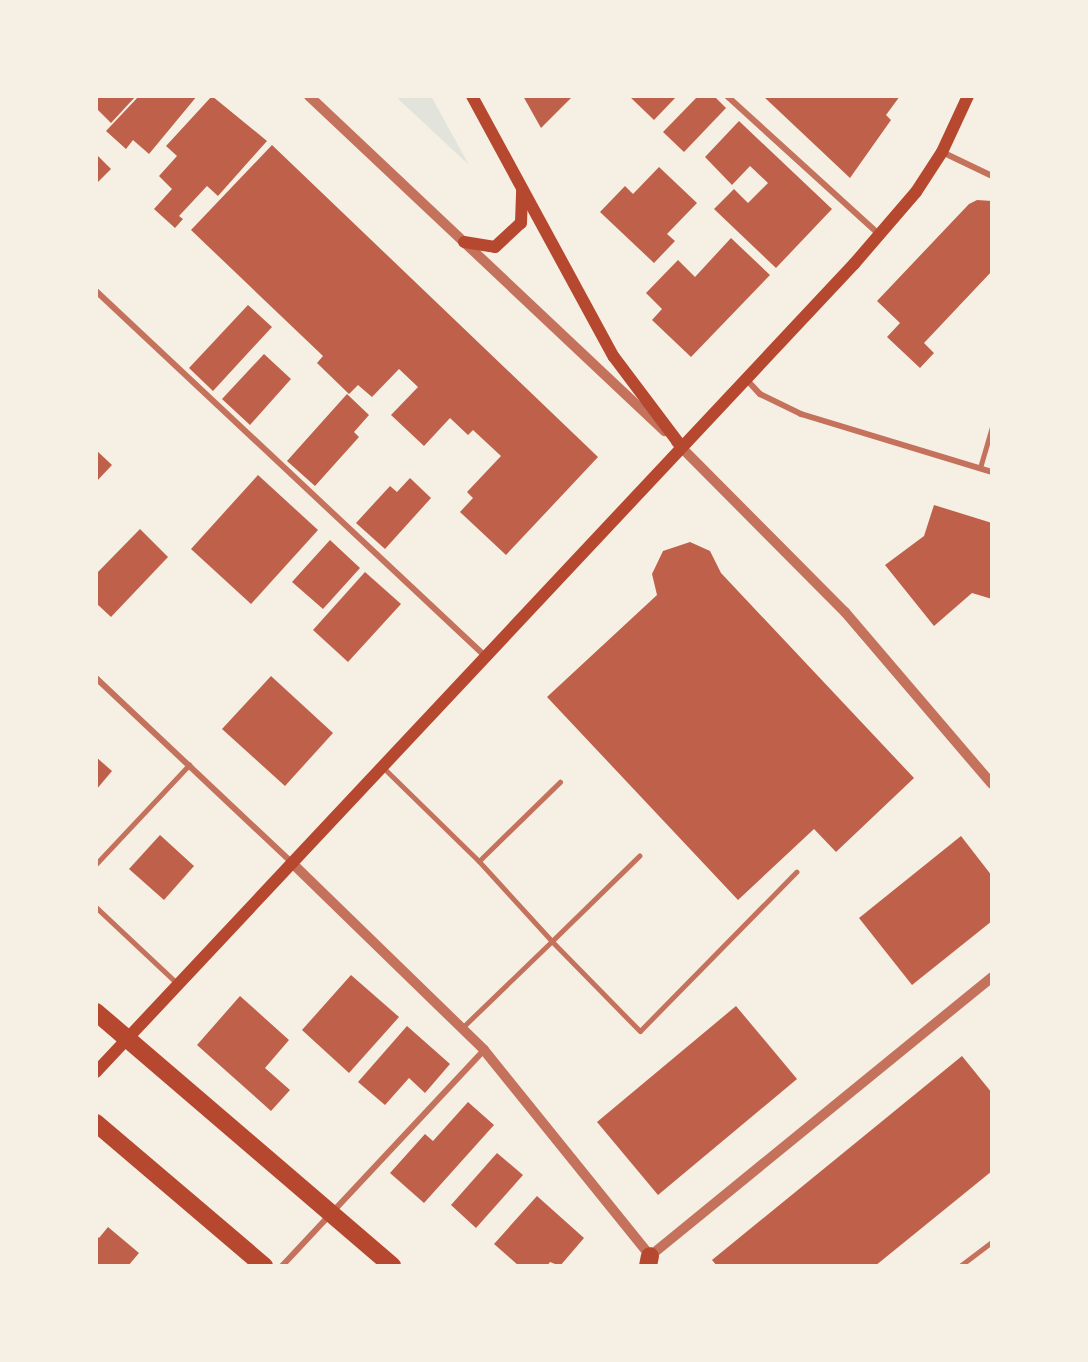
<!DOCTYPE html>
<html>
<head>
<meta charset="utf-8">
<style>
	body { margin:0 }
	#map { position:relative; width:1088px; height:1362px; overflow:hidden; background:#f6efe4; font-family:"Varela Round",sans-serif }
	div>[style] { position:absolute }
	.green>* { inset:0; background:#e2e4dc }
	.building>* { inset:0; background:#bf614a }
	.service>* { height:4.5px; margin:-2.25px; padding:0 2.25px; transform-origin:2.25px; border-radius:2.25px; background:#c5725c }
	.minor>* { height:6px; margin:-3px; padding:0 3px; transform-origin:3px; border-radius:3px; background:#c5725c }
	.tertiary>* { height:10px; margin:-5px; padding:0 5px; transform-origin:5px; border-radius:5px; background:#c5725c }
	.secondary>* { height:12px; margin:-6px; padding:0 6px; transform-origin:6px; border-radius:6px; background:#b5482f }
	.motorway>* { height:18px; margin:-9px; padding:0 9px; transform-origin:9px; border-radius:9px; background:#b5482f }
	span { translate:-50% -50%; white-space:nowrap; text-align:center; line-height:1.15; -webkit-text-stroke:4.5px #f6efe4; paint-order:stroke }
	.frame { position:absolute; inset:0; border:98px solid #f6efe4; pointer-events:none }
</style>
</head>
<body>
<div id="map">
	<div class="green">
		<i style="clip-path:polygon(395px 96px,431px 96px,469px 165px)"></i>
	</div>
	<div class="building">
		<i style="clip-path:polygon(96px 96px,136px 96px,111px 123px,96px 108px)"></i>
		<i style="clip-path:polygon(139px 96px,197px 96px,149px 154px,133px 140px,126px 149px,106px 131px)"></i>
		<i style="clip-path:polygon(212px 96px,267px 141px,218px 196px,207px 186px,179px 216px,183px 219px,175px 228px,154px 209px,172px 189px,159px 176px,177px 156px,166px 146px)"></i>
		<i style="clip-path:polygon(523px 96px,573px 96px,541px 128px)"></i>
		<i style="clip-path:polygon(629px 96px,677px 96px,654px 120px)"></i>
		<i style="clip-path:polygon(698px 96px,714px 96px,726px 108px,684px 152px,663px 132px)"></i>
		<i style="clip-path:polygon(763px 96px,900px 96px,886px 115px,891px 120px,850px 178px)"></i>
		<i style="clip-path:polygon(739px 121px,832px 209px,776px 268px,714px 209px,734px 189px,748px 203px,768px 183px,750px 166px,732px 185px,705px 157px)"></i>
		<i style="clip-path:polygon(272px 145px,598px 457px,506px 555px,460px 512px,473px 498px,467px 492px,501px 456px,473px 430px,468px 435px,450px 418px,424px 446px,391px 415px,418px 387px,399px 369px,372px 397px,358px 385px,349px 394px,317px 363px,323px 356px,191px 230px)"></i>
		<i style="clip-path:polygon(96px 154px,111px 169px,96px 184px)"></i>
		<i style="clip-path:polygon(659px 167px,697px 203px,667px 234px,675px 241px,654px 263px,600px 212px,625px 186px,633px 194px)"></i>
		<i style="clip-path:polygon(977px 200px,992px 201px,992px 271px,924px 343px,934px 353px,920px 368px,887px 337px,900px 323px,877px 301px,969px 204px)"></i>
		<i style="clip-path:polygon(731px 238px,770px 275px,691px 357px,652px 320px,662px 309px,646px 293px,678px 260px,695px 277px)"></i>
		<i style="clip-path:polygon(248px 305px,272px 327px,213px 391px,189px 368px)"></i>
		<i style="clip-path:polygon(264px 354px,291px 379px,250px 425px,222px 399px)"></i>
		<i style="clip-path:polygon(347px 394px,369px 415px,354px 432px,359px 437px,315px 486px,287px 461px)"></i>
		<i style="clip-path:polygon(96px 450px,112px 465px,96px 482px)"></i>
		<i style="clip-path:polygon(258px 475px,318px 530px,251px 604px,191px 549px)"></i>
		<i style="clip-path:polygon(410px 478px,431px 498px,385px 549px,356px 523px,390px 486px,397px 492px)"></i>
		<i style="clip-path:polygon(934px 505px,992px 523px,992px 599px,972px 593px,934px 626px,885px 565px,924px 536px)"></i>
		<i style="clip-path:polygon(140px 529px,168px 557px,111px 617px,96px 603px,96px 574px)"></i>
		<i style="clip-path:polygon(330px 540px,360px 568px,323px 609px,292px 582px)"></i>
		<i style="clip-path:polygon(690px 542px,710px 551px,721px 573px,914px 778px,836px 852px,814px 829px,738px 900px,547px 697px,657px 595px,652px 574px,663px 551px)"></i>
		<i style="clip-path:polygon(365px 572px,401px 604px,348px 662px,313px 630px)"></i>
		<i style="clip-path:polygon(271px 676px,333px 733px,285px 786px,222px 729px)"></i>
		<i style="clip-path:polygon(96px 757px,112px 771px,96px 790px)"></i>
		<i style="clip-path:polygon(160px 835px,194px 866px,164px 900px,129px 869px)"></i>
		<i style="clip-path:polygon(961px 836px,992px 876px,992px 921px,912px 985px,859px 918px)"></i>
		<i style="clip-path:polygon(351px 975px,399px 1017px,349px 1073px,302px 1030px)"></i>
		<i style="clip-path:polygon(240px 996px,289px 1040px,265px 1068px,290px 1090px,271px 1111px,197px 1045px)"></i>
		<i style="clip-path:polygon(736px 1006px,797px 1079px,658px 1195px,597px 1122px)"></i>
		<i style="clip-path:polygon(407px 1026px,450px 1064px,425px 1093px,409px 1078px,385px 1105px,358px 1082px)"></i>
		<i style="clip-path:polygon(962px 1056px,992px 1093px,992px 1171px,875px 1266px,717px 1266px,712px 1260px)"></i>
		<i style="clip-path:polygon(468px 1102px,494px 1125px,424px 1203px,390px 1173px,425px 1134px,433px 1141px)"></i>
		<i style="clip-path:polygon(497px 1153px,523px 1175px,476px 1228px,451px 1205px)"></i>
		<i style="clip-path:polygon(537px 1196px,584px 1238px,560px 1266px,550px 1262px,547px 1266px,519px 1266px,494px 1244px)"></i>
		<i style="clip-path:polygon(108px 1227px,139px 1253px,128px 1266px,96px 1266px,96px 1235px,99px 1238px)"></i>
	</div>
	<div class="service">
		<i style="left:980px;top:468px;width:43px;rotate:-73.7deg"></i>
		<i style="left:384px;top:768px;width:133px;rotate:44.4deg"></i>
		<i style="left:479px;top:861px;width:108px;rotate:47.6deg"></i>
		<i style="left:552px;top:941px;width:122px;rotate:-44.3deg"></i>
		<i style="left:479px;top:861px;width:113px;rotate:-44.3deg"></i>
		<i style="left:96px;top:864px;width:136px;rotate:-46.8deg"></i>
		<i style="left:96px;top:907px;width:112px;rotate:43.2deg"></i>
		<i style="left:463px;top:1027px;width:124px;rotate:-44deg"></i>
		<i style="left:552px;top:941px;width:126px;rotate:45.6deg"></i>
		<i style="left:640px;top:1031px;width:223px;rotate:-45.5deg"></i>
		<i style="left:960px;top:1266px;width:40px;rotate:-37deg"></i>
	</div>
	<div class="minor">
		<i style="left:727px;top:96px;width:207px;rotate:42.3deg"></i>
		<i style="left:942px;top:152px;width:55px;rotate:25.6deg"></i>
		<i style="left:96px;top:291px;width:532px;rotate:43.17deg"></i>
		<i style="left:745px;top:378px;width:22px;rotate:47deg"></i>
		<i style="left:760px;top:394px;width:46px;rotate:26deg"></i>
		<i style="left:801px;top:414px;width:200px;rotate:16.9deg"></i>
		<i style="left:96px;top:678px;width:268px;rotate:43.3deg"></i>
		<i style="left:282px;top:1266px;width:296px;rotate:-46.9deg"></i>
	</div>
	<div class="tertiary">
		<i style="left:309px;top:96px;width:489px;rotate:43.3deg"></i>
		<i style="left:676px;top:442px;width:240px;rotate:45.2deg"></i>
		<i style="left:845px;top:612px;width:226px;rotate:49.5deg"></i>
		<i style="left:291px;top:862px;width:269px;rotate:44.2deg"></i>
		<i style="left:484px;top:1050px;width:265px;rotate:51.1deg"></i>
		<i style="left:650px;top:1256px;width:441px;rotate:-39.2deg"></i>
	</div>
	<div class="secondary">
		<i style="left:472px;top:96px;width:297px;rotate:61.5deg"></i>
		<i style="left:614px;top:357px;width:110px;rotate:53.1deg"></i>
		<i style="left:464px;top:242px;width:31px;rotate:9deg"></i>
		<i style="left:495px;top:247px;width:35px;rotate:-43deg"></i>
		<i style="left:521px;top:223px;width:33px;rotate:-88deg"></i>
		<i style="left:96px;top:1072px;width:1108px;rotate:-46.83deg"></i>
		<i style="left:854px;top:264px;width:95px;rotate:-49.3deg"></i>
		<i style="left:916px;top:192px;width:48px;rotate:-57deg"></i>
		<i style="left:942px;top:152px;width:62px;rotate:-65.1deg"></i>
	</div>
	<div class="motorway">
		<i style="left:96px;top:1012px;width:390px;rotate:40.6deg"></i>
		<i style="left:96px;top:1123px;width:221px;rotate:40.4deg"></i>
		<i style="left:648px;top:1266px;width:10px;rotate:-79deg"></i>
	</div>
	<div class="frame"></div>
</div>
</body>
</html>
